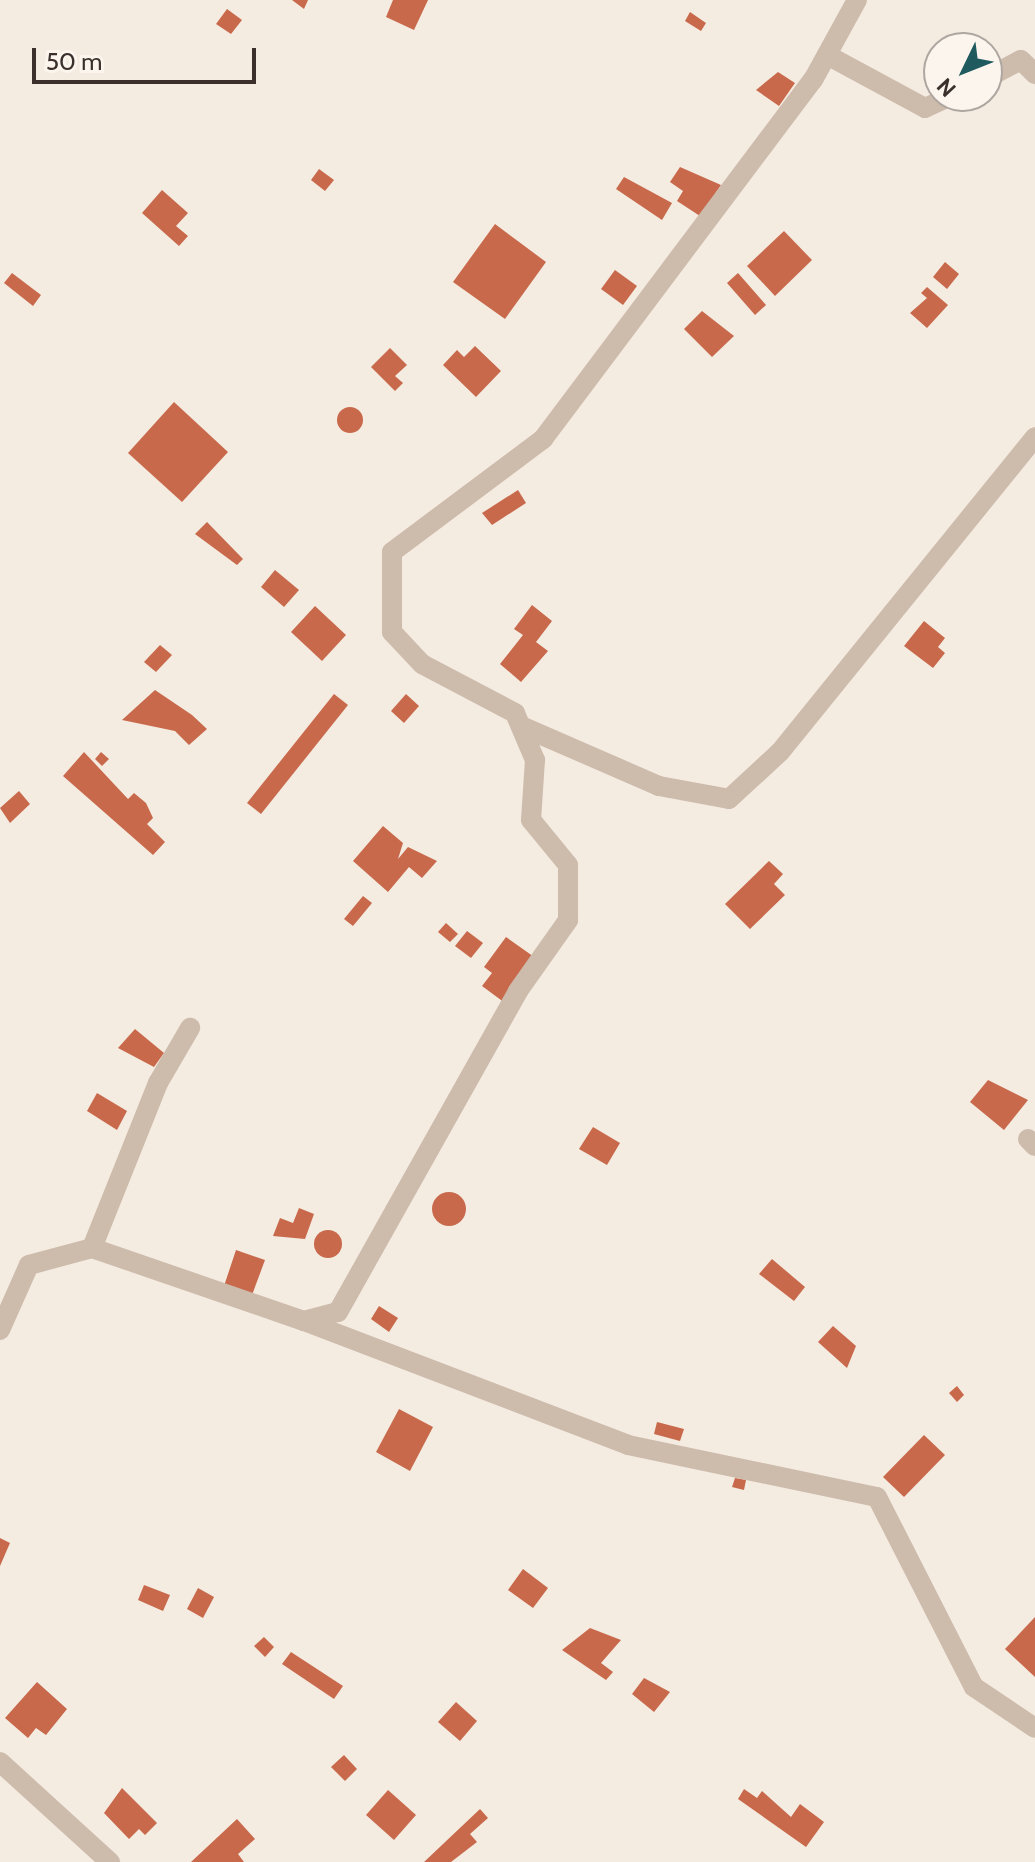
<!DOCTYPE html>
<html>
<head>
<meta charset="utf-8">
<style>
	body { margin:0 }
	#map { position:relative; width:1035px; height:1862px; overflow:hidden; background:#f4ebe1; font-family:Cabin,sans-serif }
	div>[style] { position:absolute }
	.building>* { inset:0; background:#c8694b }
	.round { border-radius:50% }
	.street>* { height:20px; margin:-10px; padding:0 10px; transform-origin:10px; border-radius:10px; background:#cdbbac }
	span { translate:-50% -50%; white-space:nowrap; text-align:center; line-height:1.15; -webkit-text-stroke:6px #fbf5ee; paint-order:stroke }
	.north { position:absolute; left:923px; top:32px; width:80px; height:80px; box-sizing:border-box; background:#fbf5ee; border:2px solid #aea6a0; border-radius:50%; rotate:227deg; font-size:22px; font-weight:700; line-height:32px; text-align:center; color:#3b302b }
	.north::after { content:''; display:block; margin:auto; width:28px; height:36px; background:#1f5a5e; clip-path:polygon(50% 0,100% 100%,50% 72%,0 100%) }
	.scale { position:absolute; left:32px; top:48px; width:224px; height:36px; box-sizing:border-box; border:4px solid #3b302b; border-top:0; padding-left:10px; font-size:24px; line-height:28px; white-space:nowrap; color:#3b302b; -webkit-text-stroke:6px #fbf5ee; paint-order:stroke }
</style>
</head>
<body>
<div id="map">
	<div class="building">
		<i style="clip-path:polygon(292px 0,308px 0,304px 9px)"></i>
		<i style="clip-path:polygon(393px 0,428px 0,414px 30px,386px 17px)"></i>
		<i style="clip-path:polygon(227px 9px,242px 20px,231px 34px,216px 24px)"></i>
		<i style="clip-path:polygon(690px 12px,706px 23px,701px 31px,685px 21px)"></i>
		<i style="clip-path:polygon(778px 72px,795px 83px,779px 106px,756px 90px)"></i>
		<i style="clip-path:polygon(680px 167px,721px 185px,700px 216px,677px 201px,683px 191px,670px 182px)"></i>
		<i style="clip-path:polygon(319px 169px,334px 180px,325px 191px,311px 180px)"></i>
		<i style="clip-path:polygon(624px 177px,672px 203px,662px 220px,616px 189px)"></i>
		<i style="clip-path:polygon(162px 190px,188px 213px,176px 226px,188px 236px,179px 246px,142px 213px)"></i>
		<i style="clip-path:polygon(495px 224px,546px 262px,505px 319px,453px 282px)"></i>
		<i style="clip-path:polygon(784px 231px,812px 260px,775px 296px,747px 266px)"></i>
		<i style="clip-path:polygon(945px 262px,959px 274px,947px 289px,933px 277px)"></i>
		<i style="clip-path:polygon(615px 270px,637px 286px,623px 305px,601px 289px)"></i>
		<i style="clip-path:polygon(12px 273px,41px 295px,33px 306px,4px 283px)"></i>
		<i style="clip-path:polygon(738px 273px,766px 305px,755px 315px,727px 283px)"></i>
		<i style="clip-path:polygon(927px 287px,948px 305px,927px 328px,910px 313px,927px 298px,921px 293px)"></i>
		<i style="clip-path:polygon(702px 311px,734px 336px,712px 357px,684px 329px)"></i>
		<i style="clip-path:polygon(475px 346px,501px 371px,476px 397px,443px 365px,457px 350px,464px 357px)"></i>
		<i style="clip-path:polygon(390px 348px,407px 365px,395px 376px,403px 383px,395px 391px,371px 367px)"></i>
		<i style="clip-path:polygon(174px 402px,228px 452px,182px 502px,128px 453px)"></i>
		<i class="round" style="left:337px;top:407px;width:26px;height:26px"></i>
		<i style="clip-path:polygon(518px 490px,526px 503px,492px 525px,482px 513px)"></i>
		<i style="clip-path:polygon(207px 522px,243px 559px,237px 565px,195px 534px)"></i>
		<i style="clip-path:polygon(275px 570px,299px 590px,284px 607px,261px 587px)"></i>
		<i style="clip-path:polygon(532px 605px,552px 621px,536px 642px,548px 651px,521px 682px,500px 664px,523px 635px,514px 629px)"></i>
		<i style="clip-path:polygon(315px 606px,346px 635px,322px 661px,291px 632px)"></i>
		<i style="clip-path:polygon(924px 621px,945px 638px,938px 647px,945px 653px,933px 668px,904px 646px)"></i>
		<i style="clip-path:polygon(160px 645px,172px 655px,156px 672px,144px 662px)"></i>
		<i style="clip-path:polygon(155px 690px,192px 715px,207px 729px,189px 745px,175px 731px,122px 720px)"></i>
		<i style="clip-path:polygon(334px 694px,348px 705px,261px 814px,247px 803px)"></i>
		<i style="clip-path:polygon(406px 694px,419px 706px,404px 723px,391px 711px)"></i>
		<i style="clip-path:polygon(84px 752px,128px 799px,134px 793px,146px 803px,153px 818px,147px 824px,165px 842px,153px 855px,63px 776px)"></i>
		<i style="clip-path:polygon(101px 752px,109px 759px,102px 766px,95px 759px)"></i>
		<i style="clip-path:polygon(19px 791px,30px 804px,10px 823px,0 808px)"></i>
		<i style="clip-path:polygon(383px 826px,403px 843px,398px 859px,408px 847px,437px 861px,422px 878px,409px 867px,388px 892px,353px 861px)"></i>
		<i style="clip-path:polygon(769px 861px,783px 874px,774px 884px,785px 895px,750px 929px,725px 904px)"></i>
		<i style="clip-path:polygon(363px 896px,372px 903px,353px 926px,344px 919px)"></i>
		<i style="clip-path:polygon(446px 923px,458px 934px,450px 942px,438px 932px)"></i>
		<i style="clip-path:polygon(467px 931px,483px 943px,471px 958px,455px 946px)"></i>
		<i style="clip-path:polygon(506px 937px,537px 959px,505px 1003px,482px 986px,492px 973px,484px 967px)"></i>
		<i style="clip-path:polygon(135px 1029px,164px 1053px,154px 1067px,118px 1048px)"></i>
		<i style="clip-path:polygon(988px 1080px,1028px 1100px,1004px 1130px,970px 1102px)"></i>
		<i style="clip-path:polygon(97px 1093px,127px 1111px,117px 1130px,87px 1111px)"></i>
		<i style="clip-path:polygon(593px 1127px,620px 1143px,607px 1165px,579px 1149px)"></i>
		<i class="round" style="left:432px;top:1192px;width:34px;height:34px"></i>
		<i style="clip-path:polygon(299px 1208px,314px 1214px,305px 1239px,273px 1236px,280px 1218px,293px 1223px)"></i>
		<i class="round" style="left:314px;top:1230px;width:28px;height:28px"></i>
		<i style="clip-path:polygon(236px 1250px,265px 1260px,252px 1295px,224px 1286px)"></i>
		<i style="clip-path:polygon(772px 1259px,805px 1287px,794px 1301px,759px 1274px)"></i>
		<i style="clip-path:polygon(379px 1306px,398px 1318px,389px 1332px,371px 1319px)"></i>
		<i style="clip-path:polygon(833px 1326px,856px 1346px,847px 1368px,818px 1342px)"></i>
		<i style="clip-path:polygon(957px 1386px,964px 1395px,957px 1402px,949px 1393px)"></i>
		<i style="clip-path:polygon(399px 1409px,433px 1427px,410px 1471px,376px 1452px)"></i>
		<i style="clip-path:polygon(657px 1422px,684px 1429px,680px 1441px,654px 1434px)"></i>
		<i style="clip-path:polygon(924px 1435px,945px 1455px,904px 1497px,883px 1477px)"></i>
		<i style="clip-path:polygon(735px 1478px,746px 1480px,744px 1490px,732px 1487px)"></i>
		<i style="clip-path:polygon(0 1538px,10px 1543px,0 1566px)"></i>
		<i style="clip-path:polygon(523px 1569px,548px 1588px,533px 1608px,508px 1590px)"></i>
		<i style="clip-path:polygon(144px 1585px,170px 1595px,163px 1611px,138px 1600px)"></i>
		<i style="clip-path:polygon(198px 1588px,214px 1597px,203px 1618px,187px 1609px)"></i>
		<i style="clip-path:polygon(1035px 1617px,1035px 1677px,1005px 1649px)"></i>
		<i style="clip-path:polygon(590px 1628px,621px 1640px,601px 1663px,613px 1672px,606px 1680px,562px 1650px)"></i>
		<i style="clip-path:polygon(264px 1637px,274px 1647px,265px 1657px,254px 1646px)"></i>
		<i style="clip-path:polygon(291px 1652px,343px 1686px,334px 1699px,282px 1664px)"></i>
		<i style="clip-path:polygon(644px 1678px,670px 1692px,654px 1712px,632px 1694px)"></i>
		<i style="clip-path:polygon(37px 1682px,67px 1709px,46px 1735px,36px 1728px,28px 1738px,5px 1718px)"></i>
		<i style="clip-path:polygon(456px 1702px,477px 1721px,460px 1741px,438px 1722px)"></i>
		<i style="clip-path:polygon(344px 1755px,357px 1769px,345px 1781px,331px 1767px)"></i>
		<i style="clip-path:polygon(122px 1788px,157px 1823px,145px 1835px,139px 1829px,129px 1839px,104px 1813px)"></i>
		<i style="clip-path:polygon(744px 1789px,757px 1798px,762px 1791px,791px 1817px,800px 1804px,824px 1822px,806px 1847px,738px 1799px)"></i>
		<i style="clip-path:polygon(388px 1790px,416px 1815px,394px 1840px,366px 1815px)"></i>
		<i style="clip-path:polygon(480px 1809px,488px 1818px,470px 1834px,477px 1842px,451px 1862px,424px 1862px)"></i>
		<i style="clip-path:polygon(237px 1819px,255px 1839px,238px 1854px,244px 1862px,191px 1862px)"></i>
	</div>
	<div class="street">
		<i style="left:827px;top:55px;width:111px;rotate:28.4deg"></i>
		<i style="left:925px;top:108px;width:29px;rotate:-25deg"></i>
		<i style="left:987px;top:78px;width:38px;rotate:-28deg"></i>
		<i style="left:1021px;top:60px;width:20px;rotate:45deg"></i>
		<i style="left:521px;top:726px;width:150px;rotate:23.5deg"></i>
		<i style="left:659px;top:786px;width:71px;rotate:10.5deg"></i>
		<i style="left:729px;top:799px;width:69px;rotate:-42.7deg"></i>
		<i style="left:780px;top:752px;width:405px;rotate:-51deg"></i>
		<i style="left:1028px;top:1139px;width:10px;rotate:45deg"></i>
		<i style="left:92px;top:1248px;width:178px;rotate:-68.2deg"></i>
		<i style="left:158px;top:1083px;width:64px;rotate:-59.8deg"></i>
		<i style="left:304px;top:1321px;width:347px;rotate:20.9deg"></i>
		<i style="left:628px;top:1445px;width:254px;rotate:11.8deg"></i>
		<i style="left:877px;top:1497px;width:213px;rotate:63deg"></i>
		<i style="left:974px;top:1687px;width:73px;rotate:33.9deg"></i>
		<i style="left:0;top:1330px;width:71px;rotate:-66deg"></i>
		<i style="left:29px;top:1265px;width:65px;rotate:-15.1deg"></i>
		<i style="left:92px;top:1248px;width:224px;rotate:19deg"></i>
		<i style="left:304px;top:1321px;width:35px;rotate:-15deg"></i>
		<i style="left:338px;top:1312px;width:368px;rotate:-60.7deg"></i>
		<i style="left:518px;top:991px;width:87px;rotate:-54.8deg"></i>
		<i style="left:568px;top:920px;width:55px;rotate:-90deg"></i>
		<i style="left:568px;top:865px;width:58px;rotate:-129.4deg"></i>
		<i style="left:531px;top:820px;width:60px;rotate:-86.2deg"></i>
		<i style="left:535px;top:760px;width:51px;rotate:-113.1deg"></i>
		<i style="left:515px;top:713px;width:105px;rotate:-152.2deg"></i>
		<i style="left:422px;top:664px;width:44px;rotate:-133.2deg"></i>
		<i style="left:392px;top:632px;width:80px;rotate:-90deg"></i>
		<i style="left:392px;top:552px;width:189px;rotate:-36.8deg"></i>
		<i style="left:543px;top:439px;width:449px;rotate:-53.1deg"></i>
		<i style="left:813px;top:80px;width:91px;rotate:-61.2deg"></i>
		<i style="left:0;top:1762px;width:149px;rotate:42.3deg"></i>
	</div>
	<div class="north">N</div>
	<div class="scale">50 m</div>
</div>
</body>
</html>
